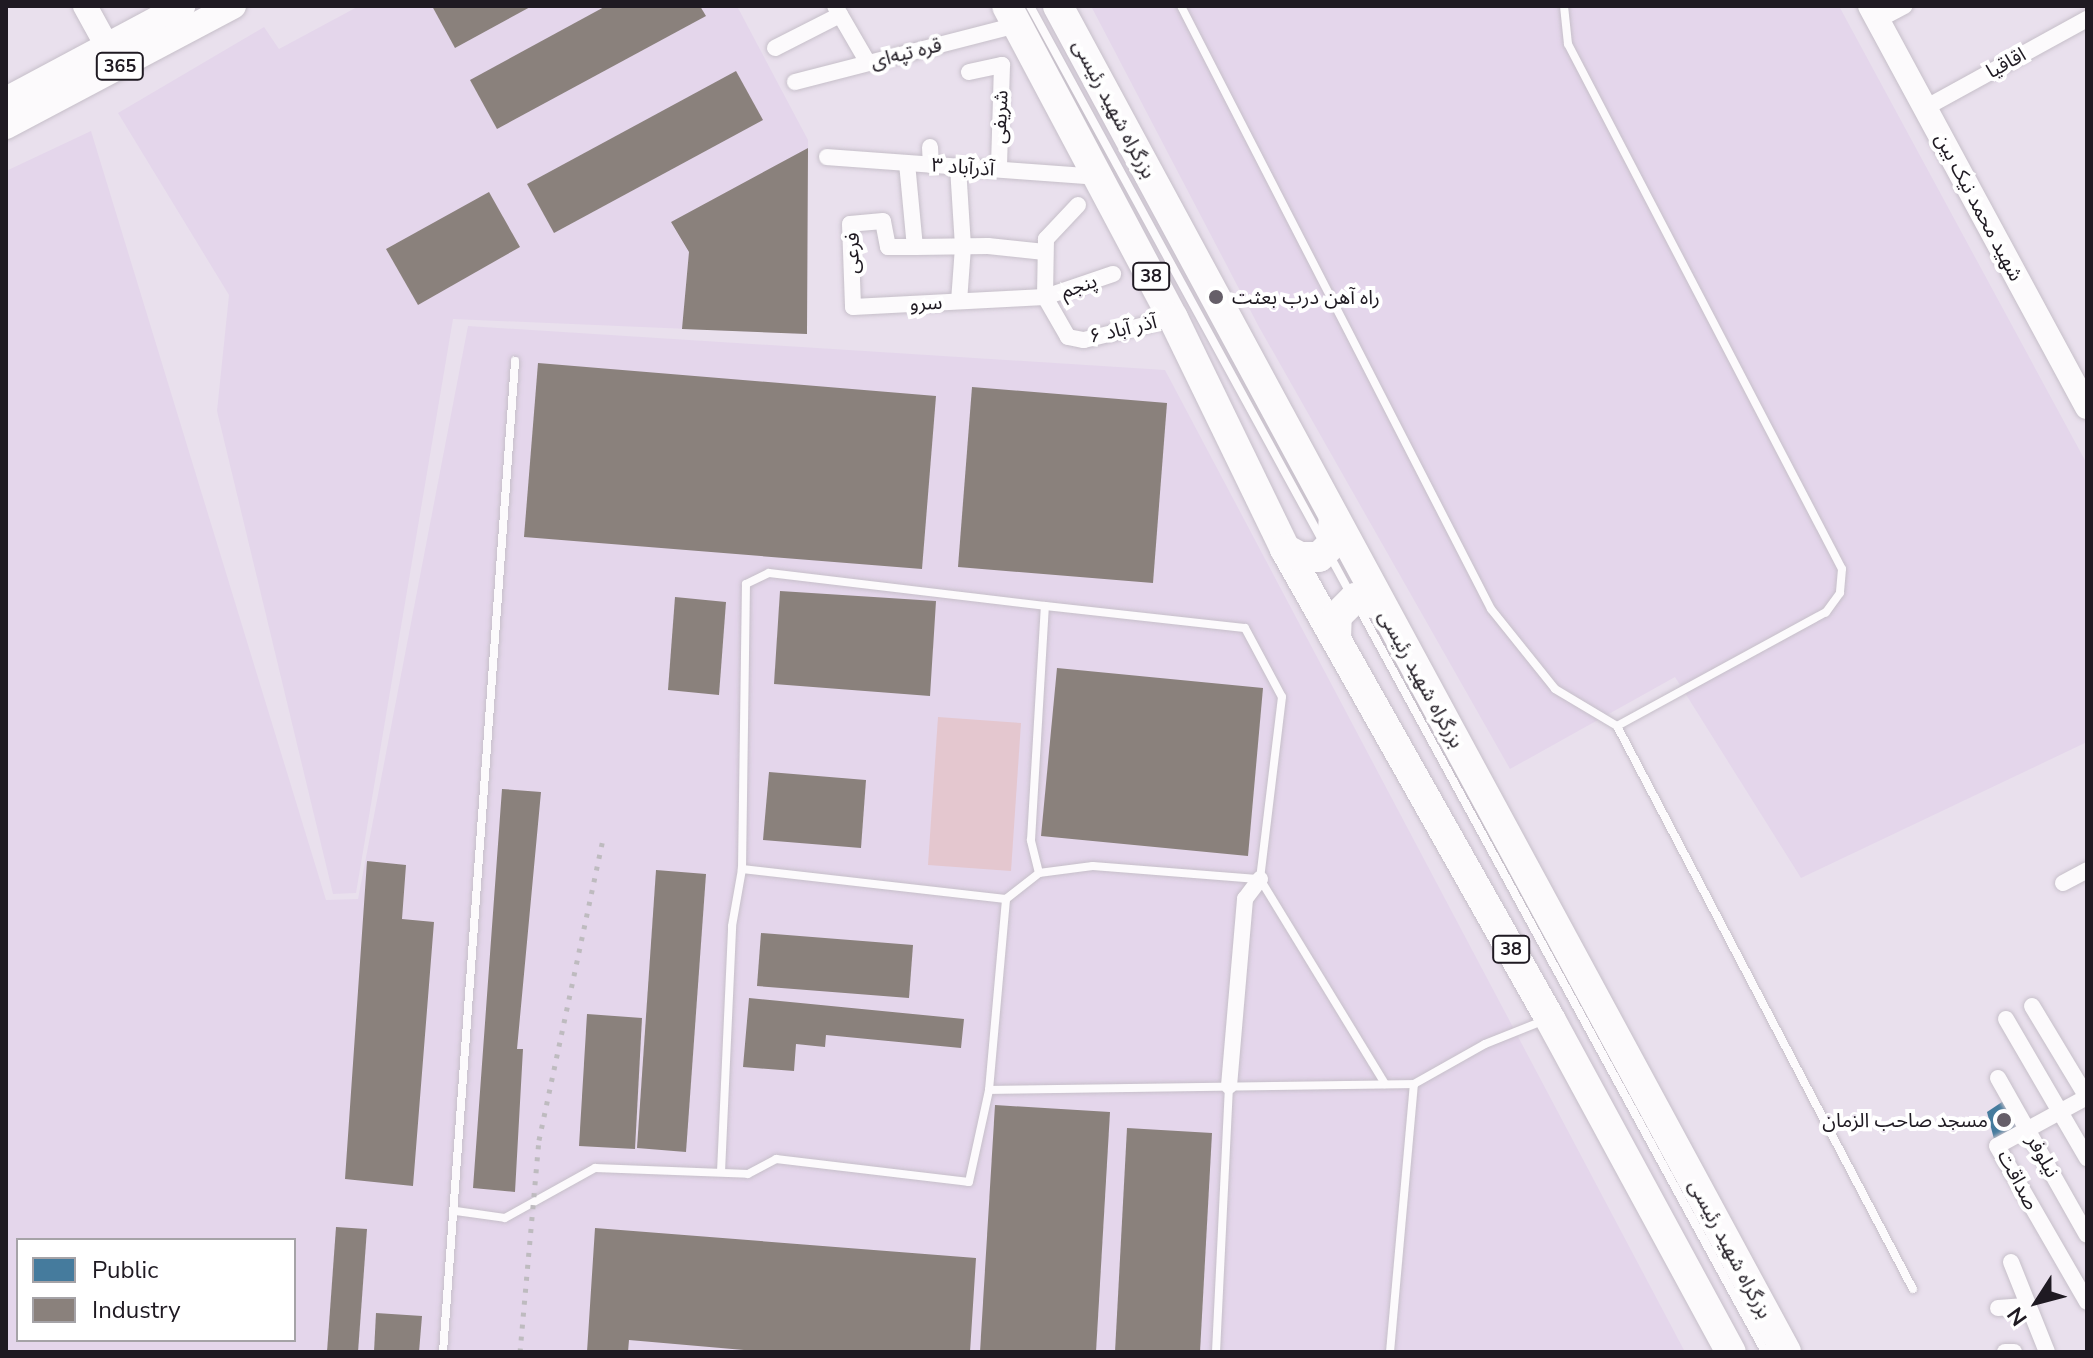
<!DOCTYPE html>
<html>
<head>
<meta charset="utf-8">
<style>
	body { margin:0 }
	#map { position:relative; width:2093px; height:1358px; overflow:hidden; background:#e9e0ed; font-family:"Nunito Sans","Noto Sans Arabic",sans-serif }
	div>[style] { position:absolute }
	.built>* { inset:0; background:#e4d6eb }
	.green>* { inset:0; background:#e4c7cf }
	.public>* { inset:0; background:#457b9d }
	.industry>* { inset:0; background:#8a817c }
	.roads { filter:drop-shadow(0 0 2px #c6bfc9) drop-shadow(0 0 2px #c6bfc9) }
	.lane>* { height:8px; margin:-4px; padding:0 4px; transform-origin:4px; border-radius:4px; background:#fcfafc }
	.street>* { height:16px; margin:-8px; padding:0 8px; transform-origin:8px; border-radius:8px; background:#fcfafc }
	.secondary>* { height:24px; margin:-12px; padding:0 12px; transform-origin:12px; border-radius:12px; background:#fcfafc }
	.primary>* { height:26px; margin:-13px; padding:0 13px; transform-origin:13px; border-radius:13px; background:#fcfafc }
	.highway>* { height:30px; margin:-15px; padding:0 15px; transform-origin:15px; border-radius:15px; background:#fcfafc }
	.rail>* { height:5px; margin-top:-2.5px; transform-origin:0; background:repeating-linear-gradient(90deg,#bebbbf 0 4px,transparent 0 12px) }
	.dots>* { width:22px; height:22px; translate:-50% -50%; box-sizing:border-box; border:4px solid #fff; border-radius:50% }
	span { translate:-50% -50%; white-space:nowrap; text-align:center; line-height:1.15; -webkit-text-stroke:8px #fff; paint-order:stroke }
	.shield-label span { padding:2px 6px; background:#fff; border:2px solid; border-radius:6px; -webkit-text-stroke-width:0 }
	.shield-label { font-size:18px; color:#1f1a22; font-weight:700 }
	.street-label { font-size:20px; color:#1f1a22 }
	.poi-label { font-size:20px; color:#1f1a22 }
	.left { translate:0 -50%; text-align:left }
	.right { translate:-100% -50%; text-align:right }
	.frame { position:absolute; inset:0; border:8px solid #1f1a22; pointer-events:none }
	.legend { position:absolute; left:16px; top:1238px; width:280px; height:104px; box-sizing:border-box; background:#fff; border:2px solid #a5a3a7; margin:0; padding:10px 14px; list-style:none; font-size:24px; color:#1f1a22 }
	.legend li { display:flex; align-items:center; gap:16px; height:40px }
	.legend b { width:40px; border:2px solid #a5a3a7 }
	.north { position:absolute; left:1997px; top:1262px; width:80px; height:80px; -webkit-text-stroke:6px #fff; paint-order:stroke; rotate:234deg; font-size:22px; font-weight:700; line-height:32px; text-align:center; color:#1f1a22 }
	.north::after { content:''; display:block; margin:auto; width:28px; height:36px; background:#1f1a22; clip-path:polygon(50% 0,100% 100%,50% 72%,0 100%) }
</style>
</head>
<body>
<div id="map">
	<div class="built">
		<i style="clip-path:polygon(359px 6px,737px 6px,808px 140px,807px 334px,453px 319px,356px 893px,333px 894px,217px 411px,229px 295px,118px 113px,264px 27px,279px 49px)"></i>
		<i style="clip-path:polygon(1091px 6px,1839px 6px,2087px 464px,2087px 742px,1801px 878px,1675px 677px,1510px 769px,1259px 327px)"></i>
		<i style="clip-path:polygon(evenodd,91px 131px,326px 900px,358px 899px,468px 326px,1165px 370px,1685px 1352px,6px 1352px,6px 171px,91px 131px,18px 1240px,294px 1240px,294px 1340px,18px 1340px,18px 1240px)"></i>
	</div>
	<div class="green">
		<i style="clip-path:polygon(938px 717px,1021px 723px,1011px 871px,928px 865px)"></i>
	</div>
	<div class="public">
		<i style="clip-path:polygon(2008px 1098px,2025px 1128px,1995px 1143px,1987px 1112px)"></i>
	</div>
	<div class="industry">
		<i style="clip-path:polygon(432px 6px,532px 6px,455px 48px)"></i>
		<i style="clip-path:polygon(606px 6px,700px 6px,706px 16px,497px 129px,470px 80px)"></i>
		<i style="clip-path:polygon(736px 71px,763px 120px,554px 233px,527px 184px)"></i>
		<i style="clip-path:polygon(808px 148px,807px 334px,682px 329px,689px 252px,671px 222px)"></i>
		<i style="clip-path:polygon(489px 192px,520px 247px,418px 305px,386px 249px)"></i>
		<i style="clip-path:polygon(538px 363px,936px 396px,922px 569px,524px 537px)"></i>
		<i style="clip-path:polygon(972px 387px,1167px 403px,1153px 583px,958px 567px)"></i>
		<i style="clip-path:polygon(780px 591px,936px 601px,930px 696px,774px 684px)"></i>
		<i style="clip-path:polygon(675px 597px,726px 602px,719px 695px,668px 690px)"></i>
		<i style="clip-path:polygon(1057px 668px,1263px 688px,1248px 856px,1041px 836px)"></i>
		<i style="clip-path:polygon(769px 772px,866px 780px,861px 848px,763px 840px)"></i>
		<i style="clip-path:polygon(502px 789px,541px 792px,517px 1049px,523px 1049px,515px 1192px,473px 1188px)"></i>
		<i style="clip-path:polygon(367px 861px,406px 865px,402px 919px,434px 922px,413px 1186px,345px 1179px)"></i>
		<i style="clip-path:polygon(656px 870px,706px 874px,686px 1152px,637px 1148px)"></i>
		<i style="clip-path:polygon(761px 933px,913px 945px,909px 998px,757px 986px)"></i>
		<i style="clip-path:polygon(749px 998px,964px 1019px,961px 1048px,826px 1035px,825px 1047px,796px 1044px,794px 1071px,743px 1067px)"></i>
		<i style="clip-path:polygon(587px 1014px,642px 1018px,635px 1149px,579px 1146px)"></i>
		<i style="clip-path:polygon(995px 1105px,1110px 1112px,1096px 1352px,980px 1352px)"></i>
		<i style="clip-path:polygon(1127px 1128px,1212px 1133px,1200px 1352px,1115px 1352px)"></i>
		<i style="clip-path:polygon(336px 1227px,367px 1229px,358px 1352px,327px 1352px)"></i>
		<i style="clip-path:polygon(595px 1228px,976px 1258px,970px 1352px,768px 1352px,629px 1340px,628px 1352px,587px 1352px)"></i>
		<i style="clip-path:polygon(376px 1313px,422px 1316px,419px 1352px,374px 1352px)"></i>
	</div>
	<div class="roads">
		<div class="lane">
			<i style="left:1030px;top:6px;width:609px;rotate:61.33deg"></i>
			<i style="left:1181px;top:6px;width:678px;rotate:62.79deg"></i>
			<i style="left:1491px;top:609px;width:102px;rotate:51.3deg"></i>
			<i style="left:1555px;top:689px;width:72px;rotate:30.8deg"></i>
			<i style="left:1617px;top:726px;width:636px;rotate:62.27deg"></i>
			<i style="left:1564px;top:6px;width:38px;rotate:84deg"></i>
			<i style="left:1568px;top:44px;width:592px;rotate:62.44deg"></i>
			<i style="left:1842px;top:569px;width:24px;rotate:95deg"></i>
			<i style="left:1840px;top:593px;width:24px;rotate:126deg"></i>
			<i style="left:1826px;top:612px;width:238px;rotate:151.4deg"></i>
			<i style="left:1330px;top:556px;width:42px;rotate:61.6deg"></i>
			<i style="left:1359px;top:608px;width:848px;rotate:61.38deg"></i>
			<i style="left:1039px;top:873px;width:34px;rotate:-104deg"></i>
			<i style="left:1031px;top:840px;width:234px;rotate:-86.6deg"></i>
			<i style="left:1045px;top:606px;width:201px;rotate:6.3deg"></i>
			<i style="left:1245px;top:628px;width:78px;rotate:61.8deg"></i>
			<i style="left:1282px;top:697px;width:183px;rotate:96.9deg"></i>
			<i style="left:1260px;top:879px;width:240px;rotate:58.6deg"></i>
			<i style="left:1006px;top:899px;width:266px;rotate:-173.5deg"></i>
			<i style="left:742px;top:869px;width:285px;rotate:-89.2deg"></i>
			<i style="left:746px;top:584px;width:25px;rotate:-26deg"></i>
			<i style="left:769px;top:573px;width:278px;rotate:6.8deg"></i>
			<i style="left:989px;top:1090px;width:425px;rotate:-0.8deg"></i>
			<i style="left:721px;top:1172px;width:246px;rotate:-87.4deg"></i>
			<i style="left:732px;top:926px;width:58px;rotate:-80deg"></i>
			<i style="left:456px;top:1211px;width:49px;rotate:8.1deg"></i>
			<i style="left:505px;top:1218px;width:103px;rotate:-29.1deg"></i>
			<i style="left:595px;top:1168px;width:153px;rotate:2.2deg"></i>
			<i style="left:748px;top:1174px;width:32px;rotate:-28deg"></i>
			<i style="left:776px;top:1159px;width:194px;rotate:6.8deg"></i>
			<i style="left:969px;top:1182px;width:94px;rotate:-77.7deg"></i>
			<i style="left:989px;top:1090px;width:192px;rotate:-84.9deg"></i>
			<i style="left:1006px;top:899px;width:42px;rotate:-38.2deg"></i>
			<i style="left:1039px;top:873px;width:54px;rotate:-7.4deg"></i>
			<i style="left:1093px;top:866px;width:168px;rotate:4.5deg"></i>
			<i style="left:443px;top:1352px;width:994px;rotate:-85.84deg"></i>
			<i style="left:1216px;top:1352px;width:266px;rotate:-87.2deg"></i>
			<i style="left:1390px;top:1352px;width:269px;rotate:-84.9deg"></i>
			<i style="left:1414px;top:1084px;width:81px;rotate:-29.4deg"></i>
			<i style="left:1485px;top:1044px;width:65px;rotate:-21.8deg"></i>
		</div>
		<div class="street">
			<i style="left:835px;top:6px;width:66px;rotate:59.9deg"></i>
			<i style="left:1878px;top:20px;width:30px;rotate:-28deg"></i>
			<i style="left:775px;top:48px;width:73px;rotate:-26.9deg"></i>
			<i style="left:969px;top:72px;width:34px;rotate:-12deg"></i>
			<i style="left:1002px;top:65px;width:104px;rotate:91.7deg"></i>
			<i style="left:795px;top:82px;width:229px;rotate:-14.4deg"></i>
			<i style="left:1925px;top:108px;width:185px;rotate:-28.8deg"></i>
			<i style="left:930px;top:147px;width:18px;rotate:87deg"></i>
			<i style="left:827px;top:157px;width:272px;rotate:4.2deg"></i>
			<i style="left:907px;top:163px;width:84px;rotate:84.6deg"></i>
			<i style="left:915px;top:247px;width:27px;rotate:180deg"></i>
			<i style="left:888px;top:247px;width:26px;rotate:-101deg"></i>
			<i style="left:883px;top:221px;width:33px;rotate:175deg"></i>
			<i style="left:850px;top:224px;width:83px;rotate:87.9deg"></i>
			<i style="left:853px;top:307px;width:192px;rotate:-3deg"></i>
			<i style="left:1045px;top:297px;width:46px;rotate:60.1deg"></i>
			<i style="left:1068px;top:337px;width:16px;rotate:11deg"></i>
			<i style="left:1084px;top:340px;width:92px;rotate:-13.9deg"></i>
			<i style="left:958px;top:167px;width:80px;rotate:86.4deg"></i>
			<i style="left:963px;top:247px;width:54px;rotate:94.2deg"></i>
			<i style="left:1078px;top:205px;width:47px;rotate:133.3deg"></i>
			<i style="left:1046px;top:239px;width:58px;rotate:91deg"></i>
			<i style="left:1045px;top:297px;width:72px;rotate:-18.7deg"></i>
			<i style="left:915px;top:247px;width:73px;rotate:-0.8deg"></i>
			<i style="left:988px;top:246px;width:57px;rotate:6deg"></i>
			<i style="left:2063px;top:883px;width:27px;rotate:-28deg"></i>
			<i style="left:2032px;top:1006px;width:106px;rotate:58.9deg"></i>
			<i style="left:2006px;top:1019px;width:161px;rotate:59.8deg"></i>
			<i style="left:1998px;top:1078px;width:180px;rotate:60.5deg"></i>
			<i style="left:1229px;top:1086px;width:188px;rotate:-85.1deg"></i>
			<i style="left:1245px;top:899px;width:25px;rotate:-53deg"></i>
			<i style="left:2087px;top:1097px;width:102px;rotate:151.4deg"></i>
			<i style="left:1997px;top:1146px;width:180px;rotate:60deg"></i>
			<i style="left:2011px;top:1262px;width:97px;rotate:68.2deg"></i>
			<i style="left:1998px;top:1308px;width:31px;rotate:-4deg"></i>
			<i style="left:2005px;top:1352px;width:9px"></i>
		</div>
		<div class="secondary">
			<i style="left:85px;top:6px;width:46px;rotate:61.2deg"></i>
			<i style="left:1870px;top:6px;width:456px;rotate:61.6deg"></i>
		</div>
		<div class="primary">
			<i style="left:6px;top:100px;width:200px;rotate:-28.1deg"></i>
			<i style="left:6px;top:126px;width:257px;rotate:-27.9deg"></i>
		</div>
		<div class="highway">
			<i style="left:1007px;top:6px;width:353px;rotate:62deg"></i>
			<i style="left:1173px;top:318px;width:257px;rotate:64.1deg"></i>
			<i style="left:1285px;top:549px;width:540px;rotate:60.58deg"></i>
			<i style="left:1550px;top:1019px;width:379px;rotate:61.5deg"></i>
			<i style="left:1058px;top:6px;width:1530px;rotate:61.59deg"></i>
			<i style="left:1285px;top:549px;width:17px;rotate:28deg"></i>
			<i style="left:1300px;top:557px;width:19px"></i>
			<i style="left:1319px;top:557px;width:18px;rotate:-45deg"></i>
			<i style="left:1332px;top:544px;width:26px;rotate:-86deg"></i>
			<i style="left:1336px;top:639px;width:23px;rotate:-88deg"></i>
			<i style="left:1337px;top:616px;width:25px;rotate:-45deg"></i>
			<i style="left:1355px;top:598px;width:26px;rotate:16deg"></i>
		</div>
	</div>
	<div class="rail">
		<i style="left:520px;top:1352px;width:213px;rotate:-84.9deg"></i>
		<i style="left:539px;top:1140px;width:307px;rotate:-78deg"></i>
	</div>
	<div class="dots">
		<i style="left:1216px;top:297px;background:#665f69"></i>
		<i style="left:2004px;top:1120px;background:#665f69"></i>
	</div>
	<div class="shield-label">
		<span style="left:120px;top:66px">365</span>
		<span style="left:1151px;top:276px">38</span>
		<span style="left:1511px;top:949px">38</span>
	</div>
	<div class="street-label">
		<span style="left:906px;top:53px;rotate:-14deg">قره تپه‌ای</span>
		<span style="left:2006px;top:63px;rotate:-29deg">اقاقیا</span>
		<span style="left:1114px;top:109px;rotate:62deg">بزرگراه شهید رئیسی</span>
		<span style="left:1000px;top:117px;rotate:-88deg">شریفی</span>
		<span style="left:963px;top:167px;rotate:4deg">۳ آذرآباد</span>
		<span style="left:1979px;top:207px;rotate:62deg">شهید محمد نیک بین</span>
		<span style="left:852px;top:253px;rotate:-89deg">فرعی</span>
		<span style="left:1079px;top:286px;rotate:-19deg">پنجم</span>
		<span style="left:926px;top:303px;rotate:-3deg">سرو</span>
		<span style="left:1123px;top:329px;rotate:-13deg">آذر آباد ۶</span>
		<span style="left:1421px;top:679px;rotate:61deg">بزرگراه شهید رئیسی</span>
		<span style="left:2043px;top:1156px;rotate:61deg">نیلوفر</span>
		<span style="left:2018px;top:1180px;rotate:62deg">صداقت</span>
		<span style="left:1730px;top:1249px;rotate:62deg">بزرگراه شهید رئیسی</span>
	</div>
	<div class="poi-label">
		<span class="left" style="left:1232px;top:297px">راه آهن درب بعثت</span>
		<span class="right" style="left:1988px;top:1120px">مسجد صاحب الزمان</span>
	</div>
	<div class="frame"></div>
	<ul class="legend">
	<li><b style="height:22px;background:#457b9d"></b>Public</li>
	<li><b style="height:22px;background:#8a817c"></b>Industry</li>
	</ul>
	<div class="north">N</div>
</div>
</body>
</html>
